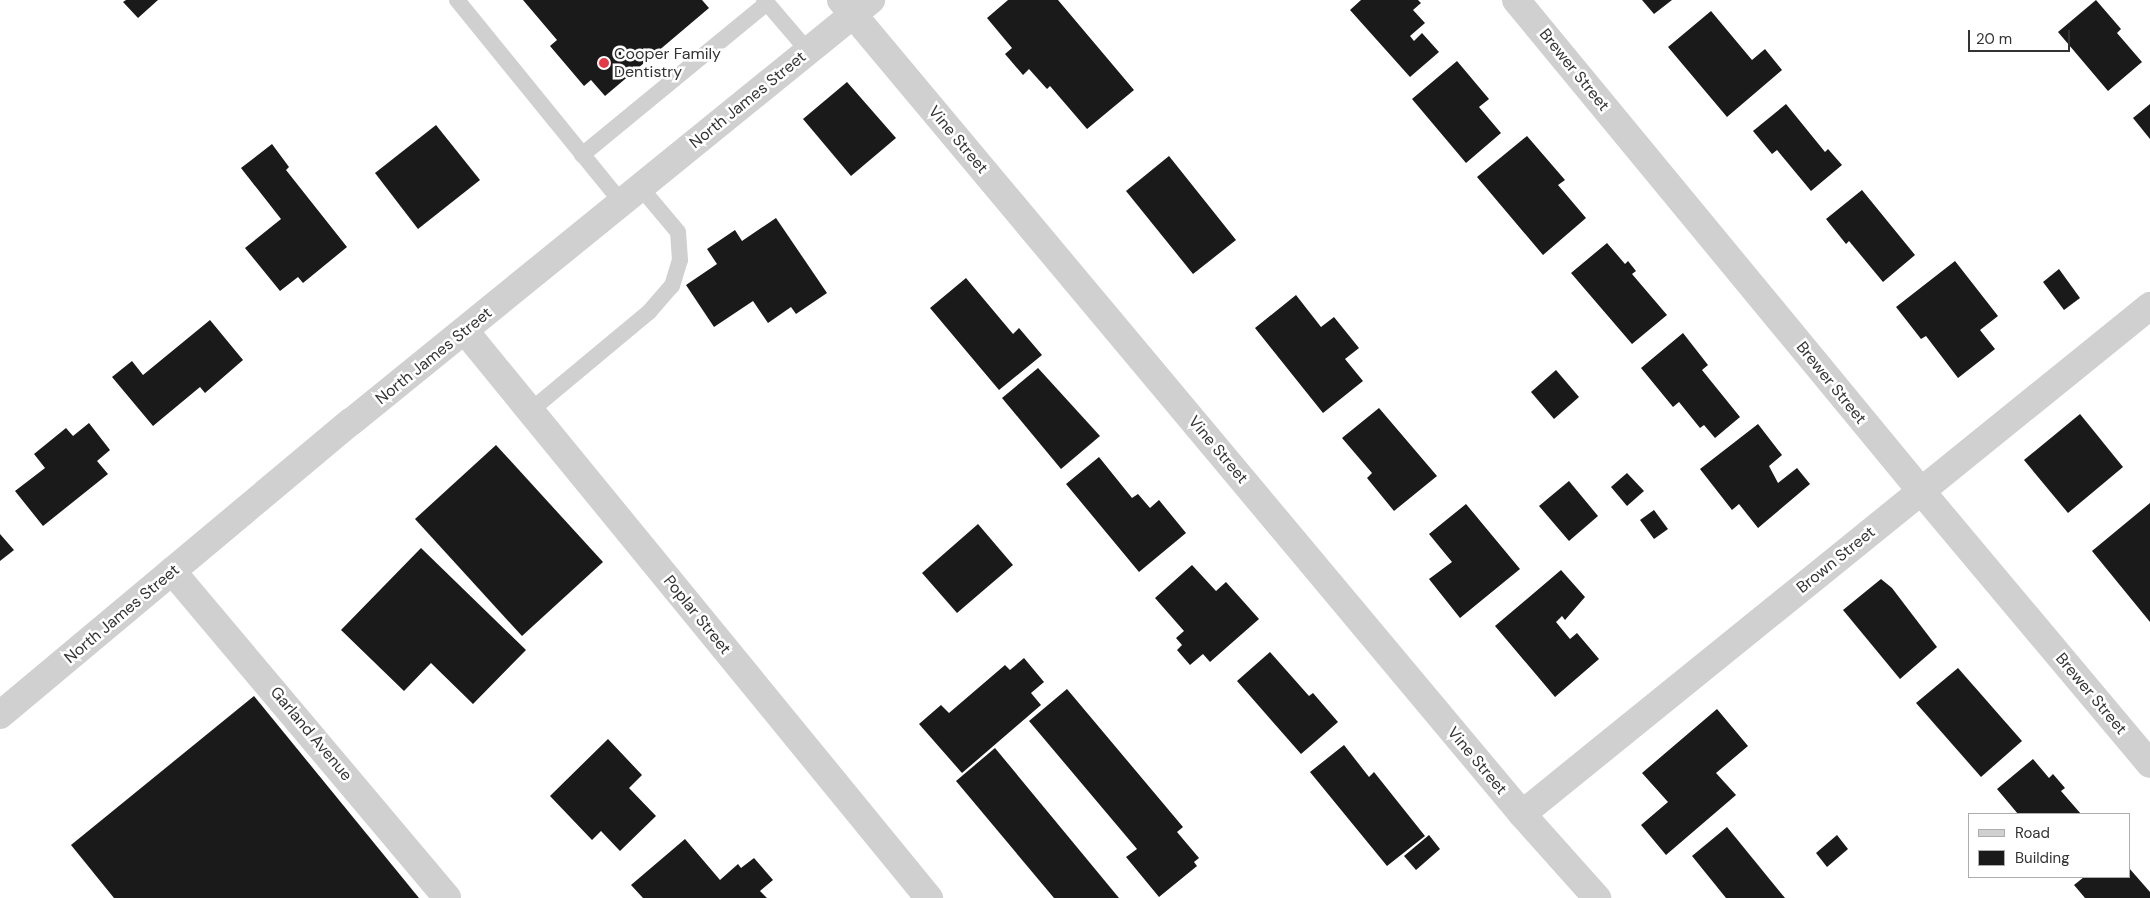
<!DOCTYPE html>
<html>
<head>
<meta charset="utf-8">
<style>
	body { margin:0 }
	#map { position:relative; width:2150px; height:898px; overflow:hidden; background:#fff; font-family:"DM Sans",sans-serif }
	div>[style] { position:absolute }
	.building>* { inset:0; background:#1a1a1a }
	.service>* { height:16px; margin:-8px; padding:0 8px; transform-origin:8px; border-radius:8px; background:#d0d0d0 }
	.minor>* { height:28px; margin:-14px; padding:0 14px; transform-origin:14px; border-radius:14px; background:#d0d0d0 }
	.tertiary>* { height:28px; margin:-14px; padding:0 14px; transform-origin:14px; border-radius:14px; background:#d0d0d0 }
	.dots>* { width:14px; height:14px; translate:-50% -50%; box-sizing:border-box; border:2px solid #fff; border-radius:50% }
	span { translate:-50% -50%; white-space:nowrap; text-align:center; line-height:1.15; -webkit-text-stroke:5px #fff; paint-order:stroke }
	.poi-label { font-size:16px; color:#333 }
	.left { translate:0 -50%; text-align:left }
	.street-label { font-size:16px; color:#333 }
	.legend { position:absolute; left:1968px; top:813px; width:162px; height:65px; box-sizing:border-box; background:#fff; border:1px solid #adadad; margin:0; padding:6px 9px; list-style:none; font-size:15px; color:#333 }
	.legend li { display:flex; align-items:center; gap:10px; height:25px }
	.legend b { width:25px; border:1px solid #adadad }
	.scale { position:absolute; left:1968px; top:30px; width:102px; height:22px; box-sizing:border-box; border:2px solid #333; border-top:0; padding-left:6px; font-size:15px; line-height:18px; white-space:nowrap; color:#333; -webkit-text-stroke:4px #fff; paint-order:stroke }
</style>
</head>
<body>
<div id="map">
	<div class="building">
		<i style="clip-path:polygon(126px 0,158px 0,138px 18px,123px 2px)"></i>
		<i style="clip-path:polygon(523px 0,702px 0,709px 8px,605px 96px,591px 80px,584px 86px,550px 46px,557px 40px)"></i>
		<i style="clip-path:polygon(1008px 0,1058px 0,1134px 90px,1087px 129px,1050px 86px,1047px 89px,1029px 69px,1023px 75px,1005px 54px,1012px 48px,987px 18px)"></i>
		<i style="clip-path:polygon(1361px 0,1418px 0,1421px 3px,1413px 10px,1425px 23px,1410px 36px,1414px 41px,1422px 33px,1439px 52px,1410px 77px,1350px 10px)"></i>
		<i style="clip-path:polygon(1642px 0,1672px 0,1654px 14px)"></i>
		<i style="clip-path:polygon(2096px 0,2121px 29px,2117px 33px,2142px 62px,2108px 91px,2058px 32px)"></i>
		<i style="clip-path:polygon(1711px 11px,1752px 60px,1765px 49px,1782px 70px,1727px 117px,1668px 47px)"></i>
		<i style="clip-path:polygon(1457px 61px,1489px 99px,1479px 107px,1501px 133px,1466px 163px,1412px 99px)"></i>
		<i style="clip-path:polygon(847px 82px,896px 138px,851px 176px,803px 119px)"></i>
		<i style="clip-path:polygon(1786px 104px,1825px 152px,1828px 149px,1842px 165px,1811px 191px,1777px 150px,1772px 154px,1753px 131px)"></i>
		<i style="clip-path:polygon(2150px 104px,2150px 139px,2133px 118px)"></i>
		<i style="clip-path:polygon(436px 125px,480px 180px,418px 229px,375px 173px)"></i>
		<i style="clip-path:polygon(1527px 136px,1565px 180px,1558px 185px,1586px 218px,1543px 255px,1477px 177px)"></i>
		<i style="clip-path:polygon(272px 144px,289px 167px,286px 170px,347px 247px,303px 283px,298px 277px,280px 291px,245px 248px,281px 219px,241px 168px)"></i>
		<i style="clip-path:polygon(1169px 156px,1236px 240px,1193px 274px,1126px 191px)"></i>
		<i style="clip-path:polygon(1862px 190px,1915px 255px,1883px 282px,1849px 241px,1846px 244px,1826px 219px)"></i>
		<i style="clip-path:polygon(776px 218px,827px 293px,796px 314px,791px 307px,768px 323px,753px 301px,714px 327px,686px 285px,717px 264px,707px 249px,735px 230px,742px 241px)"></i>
		<i style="clip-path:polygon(1607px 243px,1625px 264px,1628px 261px,1636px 271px,1632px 274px,1667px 315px,1632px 344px,1571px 273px)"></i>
		<i style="clip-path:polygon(1955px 261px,1998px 316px,1980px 330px,1995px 349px,1958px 378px,1926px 336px,1921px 339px,1896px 307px)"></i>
		<i style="clip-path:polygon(2059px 269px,2080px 298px,2064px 310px,2043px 282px)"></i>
		<i style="clip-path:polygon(966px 278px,1013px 334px,1019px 328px,1042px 355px,999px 390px,930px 308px)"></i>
		<i style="clip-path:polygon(1296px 295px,1321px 327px,1334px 317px,1359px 348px,1345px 359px,1363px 381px,1323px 413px,1255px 328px)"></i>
		<i style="clip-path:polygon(210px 320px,243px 360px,205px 393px,200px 387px,153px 426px,112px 377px,132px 361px,143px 375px)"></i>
		<i style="clip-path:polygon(1683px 333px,1708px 365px,1702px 370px,1740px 417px,1715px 438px,1704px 425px,1700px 428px,1679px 402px,1673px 407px,1641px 368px)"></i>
		<i style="clip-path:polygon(1038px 368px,1100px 436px,1061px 469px,1002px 398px)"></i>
		<i style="clip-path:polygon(1556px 370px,1579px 397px,1554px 419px,1531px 392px)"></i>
		<i style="clip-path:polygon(1379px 408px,1437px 476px,1394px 511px,1367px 478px,1372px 473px,1342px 438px)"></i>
		<i style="clip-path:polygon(2080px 414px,2123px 467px,2068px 513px,2024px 460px)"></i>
		<i style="clip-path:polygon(89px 423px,110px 450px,97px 461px,108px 474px,43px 526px,15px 491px,45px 468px,34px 454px,66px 428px,73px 436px)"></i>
		<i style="clip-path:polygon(1758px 424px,1782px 455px,1769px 466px,1778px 483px,1797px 468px,1810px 484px,1758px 528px,1739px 504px,1732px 510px,1700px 469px)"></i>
		<i style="clip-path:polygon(496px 445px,603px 562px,522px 636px,415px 519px)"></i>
		<i style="clip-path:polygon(1099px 457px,1132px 498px,1138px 494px,1150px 508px,1159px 500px,1186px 533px,1139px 572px,1066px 484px)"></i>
		<i style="clip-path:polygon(1627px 473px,1644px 491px,1627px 506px,1611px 487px)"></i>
		<i style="clip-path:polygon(1569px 481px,1598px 516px,1569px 541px,1539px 506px)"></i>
		<i style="clip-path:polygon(2150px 503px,2150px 622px,2092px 551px)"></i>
		<i style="clip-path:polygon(1466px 504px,1520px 569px,1460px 618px,1429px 579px,1452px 562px,1429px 534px)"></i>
		<i style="clip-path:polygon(1654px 510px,1668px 529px,1654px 539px,1640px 520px)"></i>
		<i style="clip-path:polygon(978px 524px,1013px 565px,957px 613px,922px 573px)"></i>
		<i style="clip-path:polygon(0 534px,14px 550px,0 561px)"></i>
		<i style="clip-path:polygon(421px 548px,526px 650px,473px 704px,431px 663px,404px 691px,341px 630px)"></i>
		<i style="clip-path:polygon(1192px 565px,1216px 591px,1226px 582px,1259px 619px,1210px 662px,1203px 654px,1190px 665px,1177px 650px,1182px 645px,1176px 638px,1184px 631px,1155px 598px)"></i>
		<i style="clip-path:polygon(1561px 570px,1585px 597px,1565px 620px,1562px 616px,1556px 622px,1570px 639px,1577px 633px,1599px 659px,1555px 697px,1495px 626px)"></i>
		<i style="clip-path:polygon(1881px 579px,1892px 588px,1937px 647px,1900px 679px,1843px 610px)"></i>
		<i style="clip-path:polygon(1270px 652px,1309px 696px,1313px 693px,1338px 722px,1301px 754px,1237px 681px)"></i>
		<i style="clip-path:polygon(1024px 658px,1044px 682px,1031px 693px,1041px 705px,962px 773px,919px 724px,941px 705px,949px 713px,1005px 665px,1010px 670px)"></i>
		<i style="clip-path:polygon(1958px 668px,2022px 741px,1981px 777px,1916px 703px)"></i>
		<i style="clip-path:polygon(1067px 689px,1183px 827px,1177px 832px,1199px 858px,1194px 862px,1197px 866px,1159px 897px,1126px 857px,1137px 849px,1029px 721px)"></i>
		<i style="clip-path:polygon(254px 696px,419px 898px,114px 898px,71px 845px)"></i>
		<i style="clip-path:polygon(1717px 709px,1748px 746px,1716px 773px,1736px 795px,1666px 855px,1641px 825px,1668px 802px,1642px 773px)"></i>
		<i style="clip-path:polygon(608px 739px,642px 775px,629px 788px,656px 816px,620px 851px,601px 831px,592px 840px,550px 796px)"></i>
		<i style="clip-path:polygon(1344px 745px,1369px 777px,1374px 772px,1425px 836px,1387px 866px,1310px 772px)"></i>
		<i style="clip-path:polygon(995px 748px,1119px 898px,1054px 898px,956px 781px)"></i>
		<i style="clip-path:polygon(2033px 759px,2049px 778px,2053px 774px,2065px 788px,2061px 791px,2081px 814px,2018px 814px,1997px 789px)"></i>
		<i style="clip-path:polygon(1727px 827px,1785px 898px,1726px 898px,1692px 856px)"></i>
		<i style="clip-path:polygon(1429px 835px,1440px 849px,1416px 870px,1404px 856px)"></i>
		<i style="clip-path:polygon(1837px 835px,1848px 849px,1827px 867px,1816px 853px)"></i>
		<i style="clip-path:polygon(685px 839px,720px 880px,738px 864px,741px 868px,754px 858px,773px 880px,760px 891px,767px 898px,643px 898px,631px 885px)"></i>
		<i style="clip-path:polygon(2129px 868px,2150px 892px,2150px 898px,2085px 898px,2074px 885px,2084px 877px,2129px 877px)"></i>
	</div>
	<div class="service">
		<i style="left:457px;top:0;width:262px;rotate:50.9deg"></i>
		<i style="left:767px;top:3px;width:63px;rotate:49.5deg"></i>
		<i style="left:582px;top:155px;width:239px;rotate:-39.4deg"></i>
		<i style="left:767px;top:3px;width:4px;rotate:-135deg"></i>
		<i style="left:530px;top:411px;width:155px;rotate:-39.8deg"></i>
		<i style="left:649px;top:312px;width:35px;rotate:-49deg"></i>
		<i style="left:672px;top:286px;width:27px;rotate:-73deg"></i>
		<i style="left:680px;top:260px;width:28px;rotate:-94deg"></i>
		<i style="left:678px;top:232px;width:57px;rotate:-130.1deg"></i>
	</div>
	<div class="minor">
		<i style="left:841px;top:0;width:1061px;rotate:50.08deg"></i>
		<i style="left:1522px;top:814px;width:113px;rotate:48.2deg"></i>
		<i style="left:1516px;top:0;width:636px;rotate:50.48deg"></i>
		<i style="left:1921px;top:491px;width:356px;rotate:50deg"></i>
		<i style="left:465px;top:331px;width:733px;rotate:50.71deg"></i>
		<i style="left:172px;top:571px;width:427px;rotate:49.9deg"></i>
		<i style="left:1522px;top:814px;width:808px;rotate:-38.97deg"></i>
	</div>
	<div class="tertiary">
		<i style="left:0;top:715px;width:457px;rotate:-39.9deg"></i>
		<i style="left:351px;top:422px;width:670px;rotate:-39.06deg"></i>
	</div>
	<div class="dots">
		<i style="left:604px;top:63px;background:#e63946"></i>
	</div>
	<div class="poi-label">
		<span class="left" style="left:614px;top:63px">Cooper Family<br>Dentistry</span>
	</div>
	<div class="street-label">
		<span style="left:1574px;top:70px;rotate:51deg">Brewer Street</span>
		<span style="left:748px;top:100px;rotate:-39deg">North James Street</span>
		<span style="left:958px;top:140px;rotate:50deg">Vine Street</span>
		<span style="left:434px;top:356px;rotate:-39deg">North James Street</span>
		<span style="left:1831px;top:383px;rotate:51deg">Brewer Street</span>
		<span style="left:1218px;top:450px;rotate:50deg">Vine Street</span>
		<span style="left:1836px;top:560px;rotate:-39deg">Brown Street</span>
		<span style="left:122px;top:614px;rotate:-40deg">North James Street</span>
		<span style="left:697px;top:615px;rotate:51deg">Poplar Street</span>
		<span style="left:2091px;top:694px;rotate:50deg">Brewer Street</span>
		<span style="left:311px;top:734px;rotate:50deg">Garland Avenue</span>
		<span style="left:1477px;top:761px;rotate:50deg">Vine Street</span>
	</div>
	<ul class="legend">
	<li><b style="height:6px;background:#d0d0d0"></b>Road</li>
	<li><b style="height:14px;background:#1a1a1a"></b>Building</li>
	</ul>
	<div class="scale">20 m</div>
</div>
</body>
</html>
